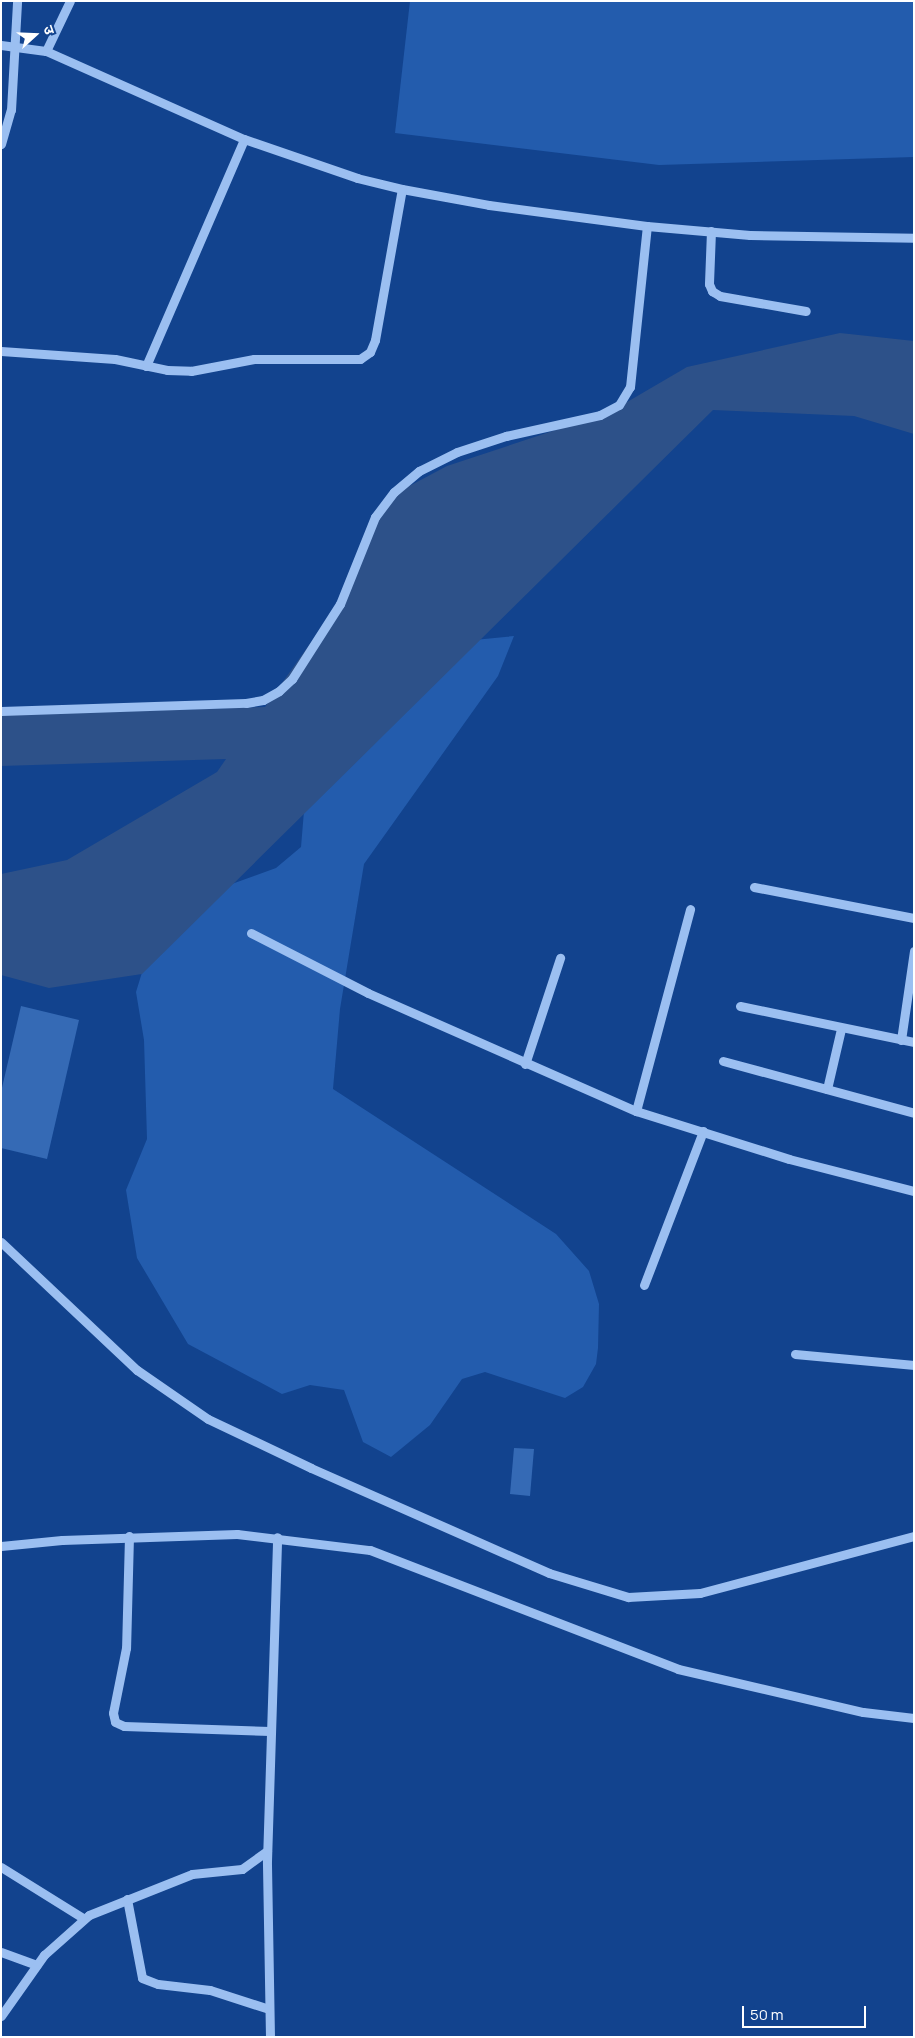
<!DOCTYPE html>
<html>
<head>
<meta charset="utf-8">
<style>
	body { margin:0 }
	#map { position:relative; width:915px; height:2038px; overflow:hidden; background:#12438e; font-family:Manrope,"Noto Sans Devanagari",sans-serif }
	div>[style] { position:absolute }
	.green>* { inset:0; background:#235cad }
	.water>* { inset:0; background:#2d5189 }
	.building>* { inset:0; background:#356ab5 }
	.minor>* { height:9px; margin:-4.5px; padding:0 4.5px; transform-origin:4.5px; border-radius:4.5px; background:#9bbff1 }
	span { translate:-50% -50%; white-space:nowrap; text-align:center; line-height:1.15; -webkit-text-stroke:5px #12438e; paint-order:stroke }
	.frame { position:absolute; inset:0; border:2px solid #fff; pointer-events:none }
	.north { position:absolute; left:10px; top:10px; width:50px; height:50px; -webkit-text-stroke:4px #12438e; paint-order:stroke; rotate:70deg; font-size:14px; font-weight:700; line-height:20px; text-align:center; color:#fff }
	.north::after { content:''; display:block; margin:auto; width:18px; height:22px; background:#fff; clip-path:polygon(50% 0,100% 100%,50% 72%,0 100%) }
	.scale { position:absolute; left:742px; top:2006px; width:124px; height:22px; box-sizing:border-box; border:2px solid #fff; border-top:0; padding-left:6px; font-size:15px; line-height:18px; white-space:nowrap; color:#fff; -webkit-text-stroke:4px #12438e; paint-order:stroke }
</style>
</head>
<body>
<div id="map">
	<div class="green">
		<i style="clip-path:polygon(410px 1px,914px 1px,914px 157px,659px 165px,395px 133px)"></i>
		<i style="clip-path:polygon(514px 636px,498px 676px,364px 864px,340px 1009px,333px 1089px,556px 1234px,589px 1271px,599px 1304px,598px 1348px,596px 1364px,583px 1387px,565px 1398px,485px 1372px,462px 1379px,430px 1425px,391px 1457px,363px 1442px,344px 1390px,310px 1385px,282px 1394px,188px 1344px,137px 1258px,126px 1190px,147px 1139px,144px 1040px,136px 992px,151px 943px,207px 893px,276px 868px,301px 847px,306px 787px,464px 641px)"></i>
	</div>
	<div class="water">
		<i style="clip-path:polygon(840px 333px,914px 341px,914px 434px,854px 416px,713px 410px,142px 974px,49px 988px,1px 975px,1px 874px,67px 860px,217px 772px,226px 759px,1px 766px,1px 715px,265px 707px,341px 600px,383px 500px,447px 466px,610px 412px,687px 367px)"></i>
	</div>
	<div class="building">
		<i style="clip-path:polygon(21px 1006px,79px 1020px,47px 1159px,1px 1148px,1px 1092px)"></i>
		<i style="clip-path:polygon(514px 1448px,534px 1449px,530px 1496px,510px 1494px)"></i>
	</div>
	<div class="minor">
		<i style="left:1px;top:45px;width:45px;rotate:7.6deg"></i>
		<i style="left:46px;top:51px;width:217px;rotate:24deg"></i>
		<i style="left:244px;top:139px;width:120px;rotate:19deg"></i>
		<i style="left:357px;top:178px;width:46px;rotate:13.7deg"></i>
		<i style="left:402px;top:189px;width:88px;rotate:10.4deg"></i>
		<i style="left:489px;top:205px;width:159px;rotate:7.6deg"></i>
		<i style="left:647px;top:226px;width:103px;rotate:5deg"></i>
		<i style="left:750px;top:235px;width:164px;rotate:1deg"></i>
		<i style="left:46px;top:51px;width:55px;rotate:-64.4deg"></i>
		<i style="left:1px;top:144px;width:35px;rotate:-74deg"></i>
		<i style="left:11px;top:110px;width:109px;rotate:-86.8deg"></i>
		<i style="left:711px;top:231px;width:53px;rotate:92.2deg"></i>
		<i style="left:709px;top:284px;width:8px;rotate:67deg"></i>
		<i style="left:712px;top:291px;width:9px;rotate:32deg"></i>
		<i style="left:720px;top:296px;width:87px;rotate:9.9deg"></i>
		<i style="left:1px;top:351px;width:114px;rotate:4deg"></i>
		<i style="left:115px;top:359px;width:53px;rotate:11.9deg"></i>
		<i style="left:167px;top:370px;width:24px;rotate:2deg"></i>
		<i style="left:191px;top:371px;width:64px;rotate:-10.8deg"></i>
		<i style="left:254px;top:359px;width:106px"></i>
		<i style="left:360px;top:359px;width:12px;rotate:-35deg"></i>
		<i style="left:370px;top:352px;width:13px;rotate:-67deg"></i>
		<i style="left:375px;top:340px;width:153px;rotate:-79.9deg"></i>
		<i style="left:146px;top:366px;width:247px;rotate:-66.6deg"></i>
		<i style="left:1px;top:711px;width:245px;rotate:-1.9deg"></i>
		<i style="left:246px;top:703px;width:17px;rotate:-10deg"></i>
		<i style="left:263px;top:700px;width:18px;rotate:-29deg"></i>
		<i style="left:279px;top:691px;width:18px;rotate:-43deg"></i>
		<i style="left:292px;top:679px;width:89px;rotate:-57.4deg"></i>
		<i style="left:340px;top:604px;width:94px;rotate:-68.1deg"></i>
		<i style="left:375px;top:517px;width:31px;rotate:-53deg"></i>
		<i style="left:394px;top:492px;width:33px;rotate:-40deg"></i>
		<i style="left:419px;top:471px;width:42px;rotate:-26.6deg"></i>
		<i style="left:457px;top:452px;width:52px;rotate:-18.1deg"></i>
		<i style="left:506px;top:436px;width:96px;rotate:-12.6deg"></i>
		<i style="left:600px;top:415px;width:21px;rotate:-28deg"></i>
		<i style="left:619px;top:405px;width:21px;rotate:-59deg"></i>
		<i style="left:630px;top:387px;width:162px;rotate:-84deg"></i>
		<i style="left:754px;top:887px;width:163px;rotate:11deg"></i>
		<i style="left:251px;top:933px;width:131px;rotate:27.1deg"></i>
		<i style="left:368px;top:993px;width:293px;rotate:23.8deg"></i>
		<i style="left:636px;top:1111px;width:160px;rotate:17.4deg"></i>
		<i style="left:789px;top:1159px;width:129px;rotate:14.4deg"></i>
		<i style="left:740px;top:1006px;width:178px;rotate:11.7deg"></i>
		<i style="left:901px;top:1040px;width:90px;rotate:-81.7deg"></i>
		<i style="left:723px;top:1061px;width:198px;rotate:15.2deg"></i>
		<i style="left:525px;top:1064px;width:112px;rotate:-71.7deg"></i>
		<i style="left:827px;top:1089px;width:62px;rotate:-76.9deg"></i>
		<i style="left:636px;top:1111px;width:209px;rotate:-75deg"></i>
		<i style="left:1px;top:1242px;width:187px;rotate:43.3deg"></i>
		<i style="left:137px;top:1370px;width:86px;rotate:34.6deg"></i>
		<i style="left:208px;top:1419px;width:114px;rotate:25.4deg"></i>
		<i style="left:311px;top:1468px;width:260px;rotate:23.8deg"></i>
		<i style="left:549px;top:1573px;width:83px;rotate:16.9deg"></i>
		<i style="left:628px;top:1597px;width:72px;rotate:-3.2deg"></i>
		<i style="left:700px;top:1593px;width:221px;rotate:-14.9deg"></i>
		<i style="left:644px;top:1285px;width:165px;rotate:-69deg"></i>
		<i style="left:795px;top:1354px;width:120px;rotate:5.3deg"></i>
		<i style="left:129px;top:1536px;width:112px;rotate:91.5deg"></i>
		<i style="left:126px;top:1648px;width:66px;rotate:101.3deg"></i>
		<i style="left:113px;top:1713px;width:9px;rotate:77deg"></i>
		<i style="left:115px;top:1722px;width:10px;rotate:24deg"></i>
		<i style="left:124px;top:1726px;width:146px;rotate:2deg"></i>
		<i style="left:1px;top:1546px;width:61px;rotate:-5.6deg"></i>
		<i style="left:62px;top:1540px;width:175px;rotate:-2deg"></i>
		<i style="left:237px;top:1534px;width:134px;rotate:6.9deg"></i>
		<i style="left:370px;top:1550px;width:330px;rotate:21.1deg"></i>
		<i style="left:678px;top:1669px;width:190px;rotate:13.1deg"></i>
		<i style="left:863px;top:1712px;width:51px;rotate:6.7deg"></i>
		<i style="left:1px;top:1867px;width:97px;rotate:31.9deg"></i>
		<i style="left:127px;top:1899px;width:80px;rotate:79.2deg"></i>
		<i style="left:142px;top:1978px;width:17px;rotate:21deg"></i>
		<i style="left:158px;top:1984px;width:52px;rotate:6.6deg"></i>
		<i style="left:210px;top:1990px;width:62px;rotate:17.9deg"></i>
		<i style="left:1px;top:1952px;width:38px;rotate:20deg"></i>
		<i style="left:1px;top:2016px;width:75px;rotate:-54.8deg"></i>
		<i style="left:44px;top:1955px;width:60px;rotate:-41.6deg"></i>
		<i style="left:89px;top:1915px;width:111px;rotate:-21.7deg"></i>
		<i style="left:192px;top:1874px;width:50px;rotate:-5.7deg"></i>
		<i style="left:242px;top:1869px;width:31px;rotate:-36deg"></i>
		<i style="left:270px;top:2037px;width:176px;rotate:-91deg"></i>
		<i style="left:267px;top:1861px;width:324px;rotate:-88.2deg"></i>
	</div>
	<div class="frame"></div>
	<div class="north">उ</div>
	<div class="scale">50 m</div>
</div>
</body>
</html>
